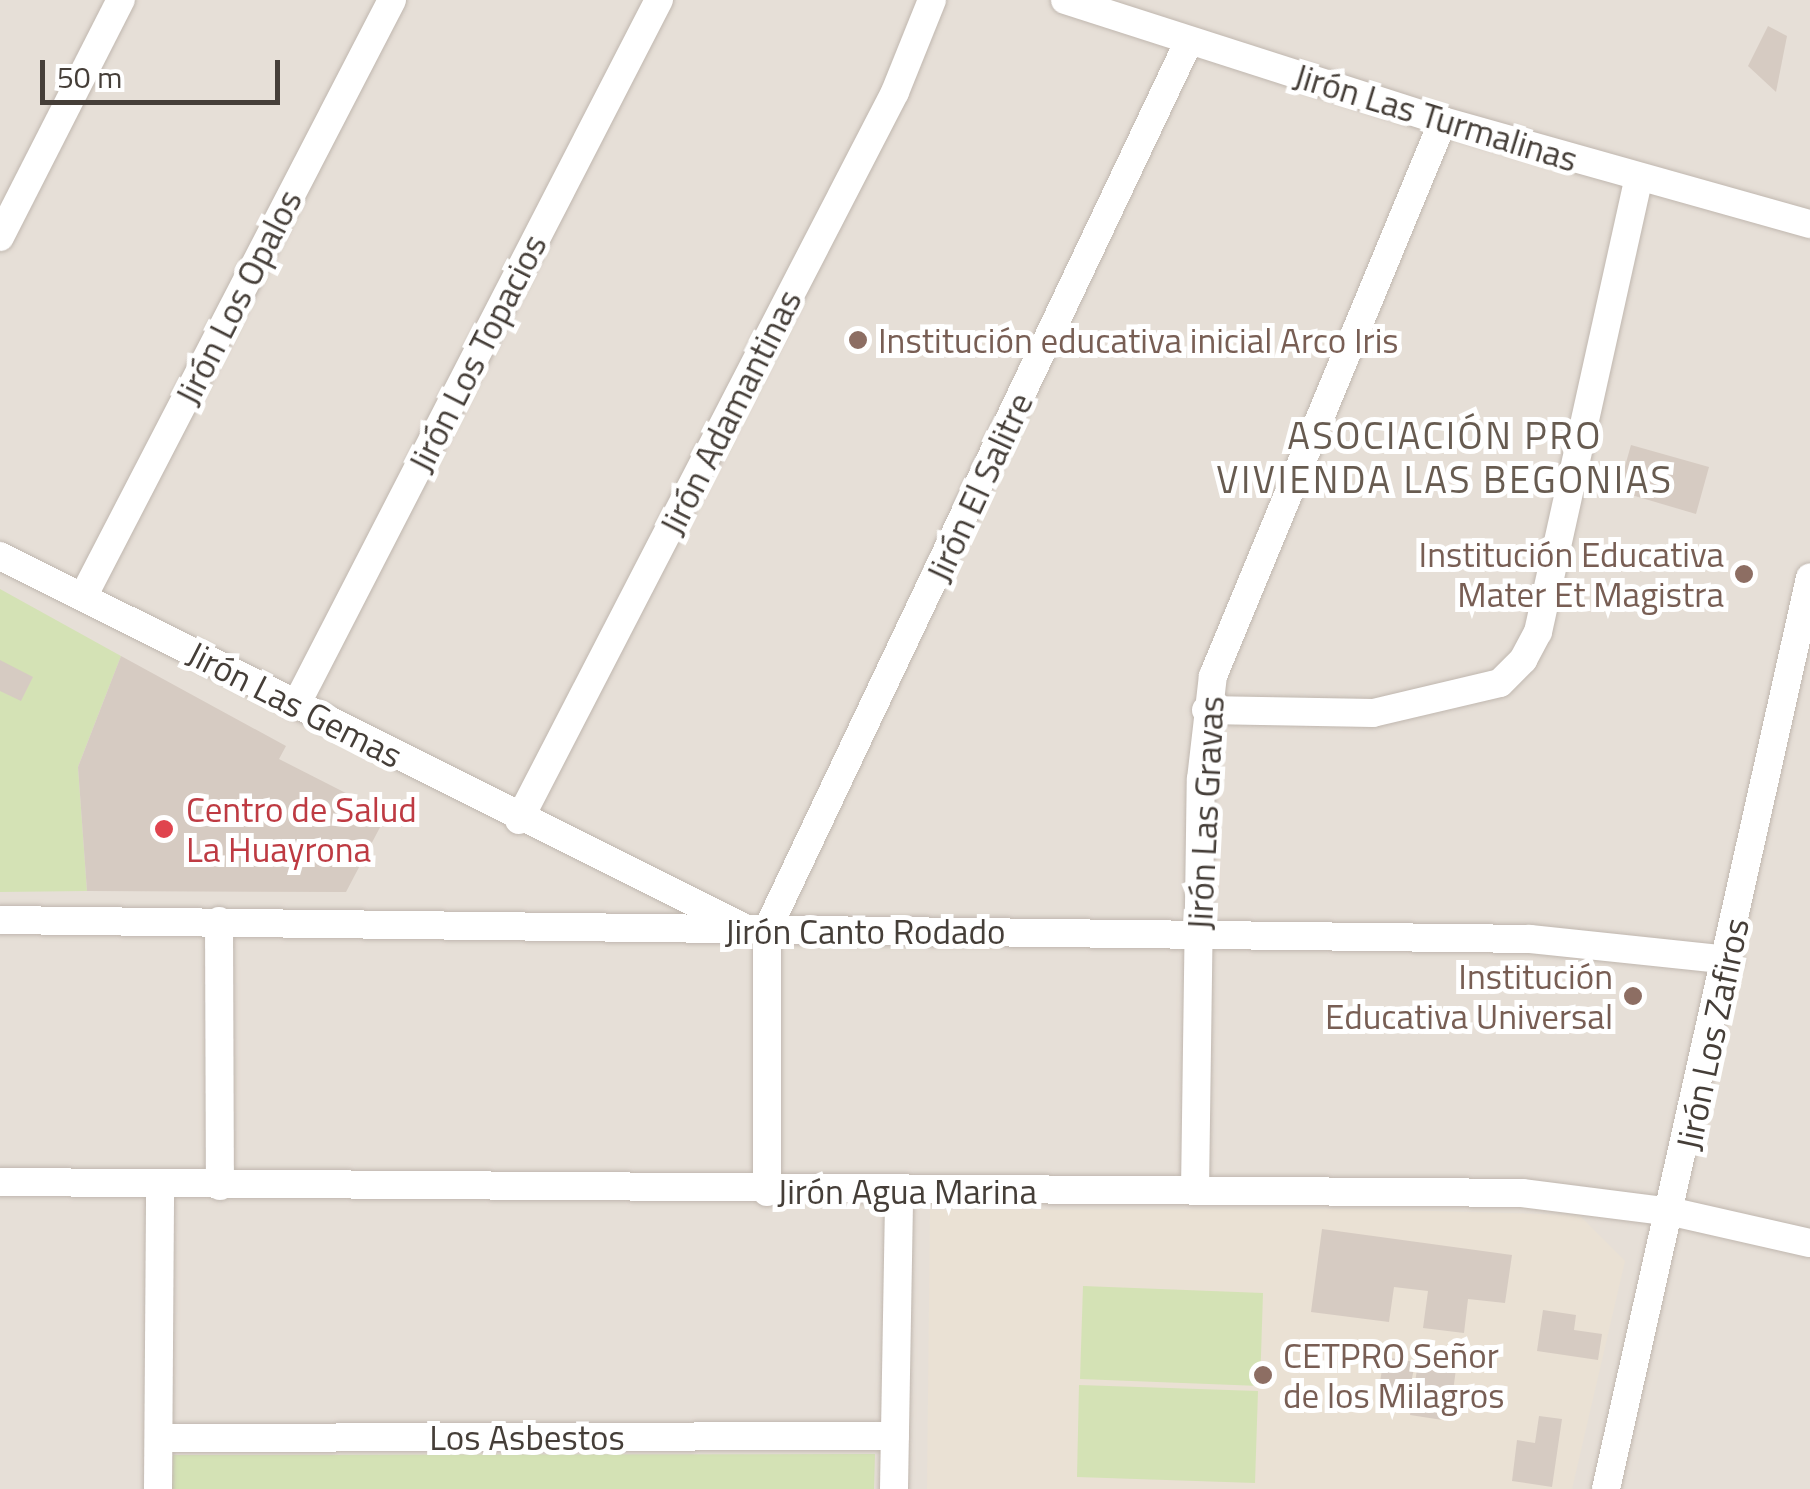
<!DOCTYPE html>
<html>
<head>
<meta charset="utf-8">
<style>
	body { margin:0 }
	#map { position:relative; width:1810px; height:1489px; overflow:hidden; background:#f2eee8; font-family:"Titillium Web",sans-serif }
	div>[style] { position:absolute }
	.residential>* { inset:0; background:#e6dfd7 }
	.education>* { inset:0; background:#eae1d4 }
	.green>* { inset:0; background:#d4e2b5 }
	.building>* { inset:0; background:#d6cbc2 }
	.roads { filter:drop-shadow(0 0 2px #c0b7af) drop-shadow(0 0 2px #c0b7af) }
	.minor>* { height:28px; margin:-14px; padding:0 14px; transform-origin:14px; border-radius:14px; background:#fff }
	.dots>* { width:28px; height:28px; translate:-50% -50%; box-sizing:border-box; border:5px solid #fff; border-radius:50% }
	span { translate:-50% -50%; white-space:nowrap; text-align:center; line-height:1.15; -webkit-text-stroke:10px #fff; paint-order:stroke }
	.street-label { font-size:35px; color:#453e38 }
	.education-label { font-size:35px; color:#785e54 }
	.left { translate:0 -50%; text-align:left }
	.right { translate:-100% -50%; text-align:right }
	.health-label { font-size:35px; color:#be3a42 }
	.neighbourhood-label { font-size:38px; color:#675b50; letter-spacing:2.5px }
	.scale { position:absolute; left:40px; top:60px; width:240px; height:45px; box-sizing:border-box; border:5px solid #453e38; border-top:0; padding-left:12px; font-size:30px; line-height:35px; white-space:nowrap; color:#453e38; -webkit-text-stroke:8px #fff; paint-order:stroke }
</style>
</head>
<body>
<div id="map">
	<div class="residential">
		<i style="clip-path:polygon(0 0,1810px 0,1810px 1489px,0 1489px)"></i>
	</div>
	<div class="education">
		<i style="clip-path:polygon(1353px 1209px,1579px 1215px,1625px 1261px,1572px 1489px,927px 1489px,930px 1210px)"></i>
	</div>
	<div class="green">
		<i style="clip-path:polygon(0 589px,121px 656px,78px 767px,87px 891px,0 892px)"></i>
		<i style="clip-path:polygon(1083px 1286px,1263px 1293px,1260px 1386px,1080px 1379px)"></i>
		<i style="clip-path:polygon(1079px 1385px,1258px 1391px,1255px 1483px,1077px 1477px)"></i>
		<i style="clip-path:polygon(875px 1454px,874px 1489px,172px 1489px,173px 1455px)"></i>
	</div>
	<div class="building">
		<i style="clip-path:polygon(1768px 26px,1787px 36px,1776px 92px,1748px 66px)"></i>
		<i style="clip-path:polygon(1631px 445px,1709px 467px,1696px 514px,1618px 491px)"></i>
		<i style="clip-path:polygon(121px 656px,286px 746px,279px 759px,387px 814px,346px 892px,87px 891px,78px 767px)"></i>
		<i style="clip-path:polygon(0 660px,33px 677px,21px 701px,0 691px)"></i>
		<i style="clip-path:polygon(1322px 1229px,1512px 1255px,1505px 1303px,1468px 1299px,1464px 1333px,1423px 1328px,1428px 1291px,1394px 1287px,1389px 1322px,1311px 1312px)"></i>
		<i style="clip-path:polygon(1543px 1310px,1576px 1315px,1574px 1330px,1602px 1334px,1598px 1360px,1537px 1351px)"></i>
		<i style="clip-path:polygon(1384px 1357px,1415px 1362px,1407px 1406px,1377px 1401px)"></i>
		<i style="clip-path:polygon(1418px 1363px,1456px 1369px,1449px 1421px,1410px 1415px)"></i>
		<i style="clip-path:polygon(1539px 1416px,1562px 1419px,1552px 1487px,1512px 1481px,1517px 1440px,1535px 1443px)"></i>
	</div>
	<div class="roads">
		<div class="minor">
			<i style="left:1065px;top:0;width:397px;rotate:17.8deg"></i>
			<i style="left:1443px;top:121px;width:381px;rotate:15.7deg"></i>
			<i style="left:0;top:237px;width:266px;rotate:-63deg"></i>
			<i style="left:0;top:556px;width:828px;rotate:26.53deg"></i>
			<i style="left:84px;top:595px;width:670px;rotate:-62.63deg"></i>
			<i style="left:296px;top:705px;width:793px;rotate:-62.76deg"></i>
			<i style="left:1206px;top:710px;width:167px;rotate:1deg"></i>
			<i style="left:1373px;top:713px;width:130px;rotate:-13.3deg"></i>
			<i style="left:1500px;top:683px;width:33px;rotate:-45deg"></i>
			<i style="left:1523px;top:660px;width:32px;rotate:-62deg"></i>
			<i style="left:1538px;top:632px;width:466px;rotate:-77.5deg"></i>
			<i style="left:519px;top:820px;width:819px;rotate:-62.68deg"></i>
			<i style="left:895px;top:92px;width:99px;rotate:-68.1deg"></i>
			<i style="left:0;top:920px;width:1530px;rotate:0.71deg"></i>
			<i style="left:1530px;top:939px;width:200px;rotate:6deg"></i>
			<i style="left:219px;top:921px;width:265px;rotate:89.8deg"></i>
			<i style="left:0;top:1182px;width:1522px;rotate:0.41deg"></i>
			<i style="left:1522px;top:1193px;width:152px;rotate:7.2deg"></i>
			<i style="left:1673px;top:1212px;width:140px;rotate:12.8deg"></i>
			<i style="left:1195px;top:1191px;width:412px;rotate:-89.2deg"></i>
			<i style="left:1201px;top:779px;width:104px;rotate:-83.4deg"></i>
			<i style="left:1213px;top:676px;width:601px;rotate:-67.49deg"></i>
			<i style="left:767px;top:1192px;width:262px;rotate:-90deg"></i>
			<i style="left:767px;top:930px;width:982px;rotate:-64.61deg"></i>
			<i style="left:159px;top:1438px;width:736px;rotate:-0.16deg"></i>
			<i style="left:158px;top:1489px;width:304px;rotate:-89.6deg"></i>
			<i style="left:894px;top:1489px;width:299px;rotate:-89deg"></i>
			<i style="left:1606px;top:1489px;width:934px;rotate:-77.38deg"></i>
		</div>
	</div>
	<div class="dots">
		<i style="left:858px;top:340px;background:#8d6e63"></i>
		<i style="left:1744px;top:574px;background:#8d6e63"></i>
		<i style="left:164px;top:829px;background:#e0444e"></i>
		<i style="left:1633px;top:996px;background:#8d6e63"></i>
		<i style="left:1263px;top:1375px;background:#8d6e63"></i>
	</div>
	<div class="street-label">
		<span style="left:1436px;top:117px;rotate:17deg">Jirón Las Turmalinas</span>
		<span style="left:238px;top:297px;rotate:-63deg">Jirón Los Opalos</span>
		<span style="left:477px;top:353px;rotate:-63deg">Jirón Los Topacios</span>
		<span style="left:730px;top:412px;rotate:-63deg">Jirón Adamantinas</span>
		<span style="left:979px;top:487px;rotate:-65deg">Jirón El Salitre</span>
		<span style="left:295px;top:704px;rotate:27deg">Jirón Las Gemas</span>
		<span style="left:1205px;top:813px;rotate:-87deg">Jirón Las Gravas</span>
		<span style="left:865px;top:931px">Jirón Canto Rodado</span>
		<span style="left:1712px;top:1034px;rotate:-78deg">Jirón Los Zafiros</span>
		<span style="left:907px;top:1191px">Jirón Agua Marina</span>
		<span style="left:527px;top:1437px">Los Asbestos</span>
	</div>
	<div class="education-label">
		<span class="left" style="left:878px;top:340px">Institución educativa inicial Arco Iris</span>
		<span class="right" style="left:1724px;top:574px">Institución Educativa<br>Mater Et Magistra</span>
		<span class="right" style="left:1613px;top:996px">Institución<br>Educativa Universal</span>
		<span class="left" style="left:1283px;top:1375px">CETPRO Señor<br>de los Milagros</span>
	</div>
	<div class="health-label">
		<span class="left" style="left:186px;top:829px">Centro de Salud<br>La Huayrona</span>
	</div>
	<div class="neighbourhood-label">
		<span style="left:1445px;top:458px">ASOCIACIÓN PRO<br>VIVIENDA LAS BEGONIAS</span>
	</div>
	<div class="scale">50 m</div>
</div>
</body>
</html>
